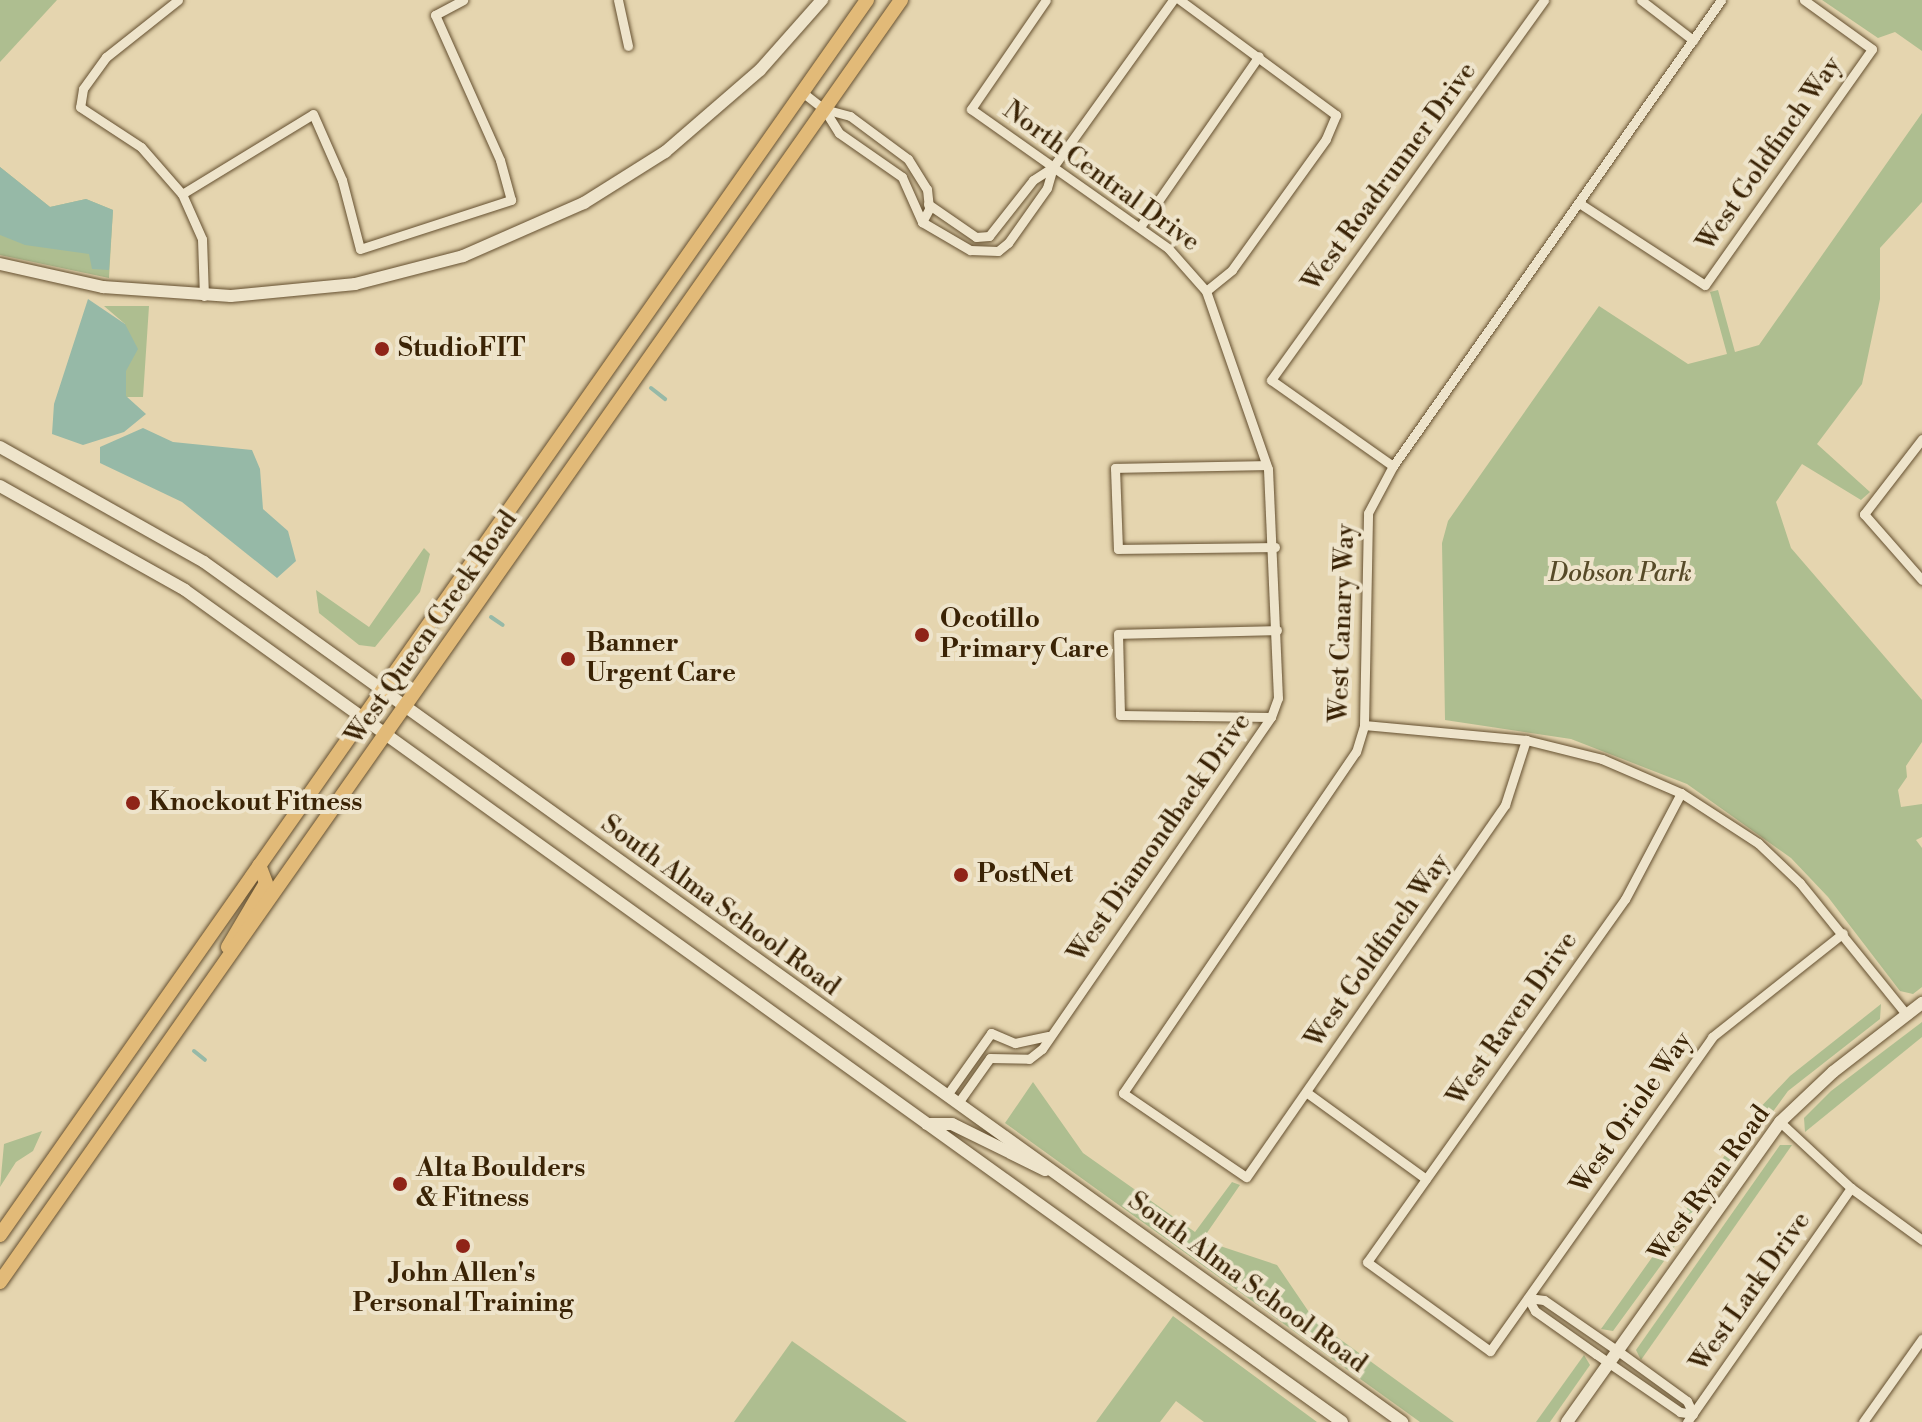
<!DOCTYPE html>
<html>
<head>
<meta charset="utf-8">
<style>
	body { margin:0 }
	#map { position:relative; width:1922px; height:1422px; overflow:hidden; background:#e5d5af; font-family:"Libre Bodoni",serif }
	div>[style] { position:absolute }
	.green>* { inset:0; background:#aebe90 }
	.water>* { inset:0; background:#96b9a7 }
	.stream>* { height:4px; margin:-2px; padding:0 2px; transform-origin:2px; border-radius:2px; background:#96b9a7 }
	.roads { filter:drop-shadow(0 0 2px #655030) drop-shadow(0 0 2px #655030) }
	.street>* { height:9px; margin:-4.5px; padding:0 4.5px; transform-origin:4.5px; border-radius:4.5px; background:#eee4cb }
	.secondary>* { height:12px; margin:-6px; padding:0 6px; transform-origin:6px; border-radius:6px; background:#eee4cb }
	.primary>* { height:14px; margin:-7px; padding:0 7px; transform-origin:7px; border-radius:7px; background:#e2ba78 }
	.dots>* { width:22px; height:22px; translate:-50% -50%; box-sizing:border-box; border:4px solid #eee4cb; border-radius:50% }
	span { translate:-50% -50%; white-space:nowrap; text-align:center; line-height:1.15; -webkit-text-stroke:8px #eee4cb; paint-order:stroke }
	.street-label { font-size:26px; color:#3a2305 }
	.poi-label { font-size:26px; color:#3a2305; font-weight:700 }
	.left { translate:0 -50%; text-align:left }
	.park-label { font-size:26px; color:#574a28; font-style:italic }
</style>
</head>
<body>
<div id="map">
	<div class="green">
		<i style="clip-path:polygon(0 0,57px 0,0 62px)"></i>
		<i style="clip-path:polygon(1822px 0,1922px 0,1922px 51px,1895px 32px,1878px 38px)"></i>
		<i style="clip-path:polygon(1922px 113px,1922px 202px,1880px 248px,1880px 299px,1862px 384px,1817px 444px,1870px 492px,1861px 500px,1802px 464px,1776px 502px,1791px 548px,1922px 700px,1922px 742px,1906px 766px,1907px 777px,1898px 790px,1901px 807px,1922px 804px,1922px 837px,1916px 840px,1922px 848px,1922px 987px,1913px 994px,1900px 991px,1828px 897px,1791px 858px,1687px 784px,1571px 739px,1445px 720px,1442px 543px,1448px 521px,1599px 306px,1688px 364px,1727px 354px,1710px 292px,1718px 290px,1735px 352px,1759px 345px)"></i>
		<i style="clip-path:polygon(0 167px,50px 207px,86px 199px,113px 210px,109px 278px,0 255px)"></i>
		<i style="clip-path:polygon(104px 306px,149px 306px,143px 397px,126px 397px,125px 324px)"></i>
		<i style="clip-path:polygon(424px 548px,430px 554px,420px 592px,375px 647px,359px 645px,319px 613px,316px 590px,369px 627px)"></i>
		<i style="clip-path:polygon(1881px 1004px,1880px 1019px,1788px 1091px,1613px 1331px,1601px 1329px,1755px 1113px,1790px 1076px)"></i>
		<i style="clip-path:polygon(1922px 1022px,1922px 1037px,1805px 1132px,1804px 1118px,1831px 1091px)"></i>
		<i style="clip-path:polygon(1033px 1082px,1083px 1153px,1195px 1232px,1232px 1182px,1240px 1185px,1202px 1240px,1277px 1265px,1315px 1321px,1454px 1422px,1420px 1422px,1005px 1123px)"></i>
		<i style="clip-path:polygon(42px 1131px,33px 1151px,16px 1162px,0 1187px,4px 1144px)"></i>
		<i style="clip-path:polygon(1780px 1145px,1792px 1145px,1641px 1360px,1636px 1350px)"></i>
		<i style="clip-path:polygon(1173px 1316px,1317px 1422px,1204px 1422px,1176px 1401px,1160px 1422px,1096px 1422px)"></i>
		<i style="clip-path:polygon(792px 1341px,907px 1422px,734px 1422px)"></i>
		<i style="clip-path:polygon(1584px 1355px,1590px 1365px,1550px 1422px,1536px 1422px)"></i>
	</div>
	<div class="water">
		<i style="clip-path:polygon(0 167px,50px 207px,86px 199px,113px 210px,109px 270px,92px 269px,89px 254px,25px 245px,0 235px)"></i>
		<i style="clip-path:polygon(88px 299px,125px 324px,138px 349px,126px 371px,126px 396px,146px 414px,124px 432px,83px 445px,52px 434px,54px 404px)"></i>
		<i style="clip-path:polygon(143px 428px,173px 442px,252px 450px,260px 469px,263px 509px,288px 531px,296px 561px,277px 578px,182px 502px,100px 463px,100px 447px)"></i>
	</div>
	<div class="stream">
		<i style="left:651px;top:388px;width:18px;rotate:38deg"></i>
		<i style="left:491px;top:617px;width:14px;rotate:34deg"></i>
		<i style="left:194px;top:1051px;width:14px;rotate:39deg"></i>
	</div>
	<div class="roads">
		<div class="street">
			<i style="left:178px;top:0;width:92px;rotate:141.6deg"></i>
			<i style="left:106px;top:57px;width:39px;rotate:126deg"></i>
			<i style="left:83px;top:89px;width:18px;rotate:99deg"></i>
			<i style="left:80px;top:107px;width:73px;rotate:33.3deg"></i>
			<i style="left:141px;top:147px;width:62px;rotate:48.9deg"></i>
			<i style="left:182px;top:194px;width:49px;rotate:66deg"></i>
			<i style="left:202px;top:239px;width:57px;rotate:88deg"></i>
			<i style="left:618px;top:0;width:47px;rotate:77.7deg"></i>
			<i style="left:1180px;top:0;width:194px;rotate:36.4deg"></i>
			<i style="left:1336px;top:115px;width:26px;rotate:113deg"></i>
			<i style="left:1326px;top:139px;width:161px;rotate:125.7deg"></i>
			<i style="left:1232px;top:270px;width:33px;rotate:141deg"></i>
			<i style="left:1641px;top:0;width:66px;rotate:37.6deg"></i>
			<i style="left:802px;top:92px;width:28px;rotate:38deg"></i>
			<i style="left:824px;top:109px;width:27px;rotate:15deg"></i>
			<i style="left:850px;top:116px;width:72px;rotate:36.6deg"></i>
			<i style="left:908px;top:159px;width:36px;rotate:58deg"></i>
			<i style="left:927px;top:189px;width:20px;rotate:84deg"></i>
			<i style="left:929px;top:209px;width:15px;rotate:118deg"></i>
			<i style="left:824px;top:109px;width:28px;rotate:58deg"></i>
			<i style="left:839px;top:133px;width:77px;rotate:34.9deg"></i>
			<i style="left:902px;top:177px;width:49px;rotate:66deg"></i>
			<i style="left:182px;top:194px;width:153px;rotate:-31.4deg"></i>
			<i style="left:313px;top:114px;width:72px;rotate:66.3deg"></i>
			<i style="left:342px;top:180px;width:71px;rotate:75.4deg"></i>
			<i style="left:360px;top:249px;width:159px;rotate:-18deg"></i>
			<i style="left:511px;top:200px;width:41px;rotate:-105.4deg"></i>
			<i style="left:500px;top:160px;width:159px;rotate:-114.1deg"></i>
			<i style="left:435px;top:15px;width:32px;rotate:-28deg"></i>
			<i style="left:1579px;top:203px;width:150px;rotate:33.1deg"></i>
			<i style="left:1705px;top:285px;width:289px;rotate:-54.7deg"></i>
			<i style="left:1872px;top:49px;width:84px;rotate:-144.2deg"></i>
			<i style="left:928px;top:204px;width:58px;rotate:34.5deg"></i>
			<i style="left:976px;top:237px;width:13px;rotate:-4deg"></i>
			<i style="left:989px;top:236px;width:71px;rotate:-51.8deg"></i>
			<i style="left:1033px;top:180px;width:24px;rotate:-33deg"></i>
			<i style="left:922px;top:222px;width:56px;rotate:30.3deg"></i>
			<i style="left:970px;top:250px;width:28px;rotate:2deg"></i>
			<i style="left:998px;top:251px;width:13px;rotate:-39deg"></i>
			<i style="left:1008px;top:243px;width:67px;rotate:-54.7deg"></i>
			<i style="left:1047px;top:188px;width:22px;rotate:-74deg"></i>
			<i style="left:1053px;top:167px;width:206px;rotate:-54.3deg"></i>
			<i style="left:1140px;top:227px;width:208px;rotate:-55.2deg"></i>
			<i style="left:1922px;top:439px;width:95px;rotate:127.7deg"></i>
			<i style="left:1864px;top:514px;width:88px;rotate:48.7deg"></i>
			<i style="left:1266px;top:465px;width:151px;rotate:178.9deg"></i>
			<i style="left:1115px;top:468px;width:81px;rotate:87.9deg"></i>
			<i style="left:1118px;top:549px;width:157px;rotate:-0.7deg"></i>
			<i style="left:1393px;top:466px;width:149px;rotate:-144.8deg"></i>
			<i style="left:1271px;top:380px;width:468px;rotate:-54.3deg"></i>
			<i style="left:1271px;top:717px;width:151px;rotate:-179.2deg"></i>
			<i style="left:1120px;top:715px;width:81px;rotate:-91.4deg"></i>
			<i style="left:1118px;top:634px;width:159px;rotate:-1.4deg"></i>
			<i style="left:1364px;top:725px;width:163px;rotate:5.3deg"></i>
			<i style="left:1526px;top:740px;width:78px;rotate:14deg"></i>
			<i style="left:1602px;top:759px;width:86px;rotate:23.3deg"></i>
			<i style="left:1681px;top:793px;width:92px;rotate:33deg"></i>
			<i style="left:1758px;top:843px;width:58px;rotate:43.6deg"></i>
			<i style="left:1800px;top:883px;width:170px;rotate:51deg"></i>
			<i style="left:1526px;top:740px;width:68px;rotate:107.9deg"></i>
			<i style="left:1505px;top:805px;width:453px;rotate:124.8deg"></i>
			<i style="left:1246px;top:1177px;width:149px;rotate:-145.7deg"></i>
			<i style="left:1123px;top:1093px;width:413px;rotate:-55.7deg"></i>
			<i style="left:1356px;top:752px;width:28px;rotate:-73deg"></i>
			<i style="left:1364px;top:725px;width:212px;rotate:-88.9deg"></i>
			<i style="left:1368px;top:513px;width:53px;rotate:-62deg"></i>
			<i style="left:1393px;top:466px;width:570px;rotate:-54.86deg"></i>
			<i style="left:1681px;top:793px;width:120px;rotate:117.8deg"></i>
			<i style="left:1625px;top:899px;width:445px;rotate:125.4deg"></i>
			<i style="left:1367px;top:1262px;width:152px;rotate:35.9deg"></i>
			<i style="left:1490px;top:1351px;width:385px;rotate:-54.7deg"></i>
			<i style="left:1712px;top:1037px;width:167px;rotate:-38.4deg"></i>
			<i style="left:1306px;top:1092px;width:148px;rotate:35.9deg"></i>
			<i style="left:947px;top:1095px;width:76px;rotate:-54.6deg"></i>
			<i style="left:991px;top:1033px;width:26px;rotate:23deg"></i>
			<i style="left:1015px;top:1043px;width:34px;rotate:-12deg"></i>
			<i style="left:958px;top:1103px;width:55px;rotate:-54.6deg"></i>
			<i style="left:990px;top:1058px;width:39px;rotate:1deg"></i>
			<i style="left:1029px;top:1059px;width:16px;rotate:-38deg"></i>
			<i style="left:1042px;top:1049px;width:403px;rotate:-55.4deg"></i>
			<i style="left:1271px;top:717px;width:20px;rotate:-70deg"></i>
			<i style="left:1278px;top:698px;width:229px;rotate:-92.5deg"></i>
			<i style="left:1268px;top:469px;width:188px;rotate:-109.2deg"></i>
			<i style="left:1206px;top:291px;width:57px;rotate:-131.5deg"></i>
			<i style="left:1168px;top:248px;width:241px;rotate:-144.8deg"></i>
			<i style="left:971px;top:109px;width:132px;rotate:-55.5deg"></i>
			<i style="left:1780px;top:1122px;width:97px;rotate:42.9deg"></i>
			<i style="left:1851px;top:1188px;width:88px;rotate:36.2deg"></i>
			<i style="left:1528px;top:1298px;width:16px;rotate:7deg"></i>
			<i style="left:1544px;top:1300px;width:90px;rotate:34.6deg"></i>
			<i style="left:1618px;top:1351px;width:85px;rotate:35.9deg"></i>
			<i style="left:1687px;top:1401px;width:14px;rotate:65deg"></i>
			<i style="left:1528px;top:1298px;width:15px;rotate:62deg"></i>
			<i style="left:1535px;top:1311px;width:75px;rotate:35.2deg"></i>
			<i style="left:1596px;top:1354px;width:102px;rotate:34.6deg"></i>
			<i style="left:1680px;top:1412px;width:13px;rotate:9deg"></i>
			<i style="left:1687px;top:1422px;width:286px;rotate:-55deg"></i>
			<i style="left:1863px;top:1422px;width:102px;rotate:-54.6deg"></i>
		</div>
		<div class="secondary">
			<i style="left:0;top:264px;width:106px;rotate:12.6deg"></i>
			<i style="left:103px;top:287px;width:128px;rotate:4deg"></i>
			<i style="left:231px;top:296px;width:125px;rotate:-5.5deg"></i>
			<i style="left:355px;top:284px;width:112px;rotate:-14.5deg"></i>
			<i style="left:463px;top:256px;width:132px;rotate:-23.7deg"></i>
			<i style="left:584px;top:203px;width:96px;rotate:-32.2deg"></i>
			<i style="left:665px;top:152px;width:125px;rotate:-40.8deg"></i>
			<i style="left:760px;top:70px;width:94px;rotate:-48.5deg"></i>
			<i style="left:0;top:447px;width:234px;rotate:29.4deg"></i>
			<i style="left:204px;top:562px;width:1475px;rotate:35.67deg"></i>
			<i style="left:0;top:486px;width:212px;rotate:29.3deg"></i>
			<i style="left:185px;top:590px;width:1425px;rotate:35.72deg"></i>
			<i style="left:927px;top:1124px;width:25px"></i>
			<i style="left:952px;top:1124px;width:104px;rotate:26.3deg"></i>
			<i style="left:1567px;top:1422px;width:368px;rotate:-54.6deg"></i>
			<i style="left:1780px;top:1122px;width:73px;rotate:-43.3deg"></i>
			<i style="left:1833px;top:1072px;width:113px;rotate:-37.8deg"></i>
		</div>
		<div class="primary">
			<i style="left:228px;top:947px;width:74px;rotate:-59.3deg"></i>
			<i style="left:266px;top:883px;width:19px;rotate:-111deg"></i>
			<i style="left:0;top:1235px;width:1509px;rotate:-54.93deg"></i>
			<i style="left:0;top:1282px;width:1567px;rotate:-54.9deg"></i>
		</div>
	</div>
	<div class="dots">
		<i style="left:382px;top:349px;background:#8f2418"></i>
		<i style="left:922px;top:635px;background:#8f2418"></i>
		<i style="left:568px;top:659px;background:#8f2418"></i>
		<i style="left:133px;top:803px;background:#8f2418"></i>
		<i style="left:961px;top:875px;background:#8f2418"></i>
		<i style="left:400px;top:1184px;background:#8f2418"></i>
		<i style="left:463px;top:1246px;background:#8f2418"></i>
	</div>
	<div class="street-label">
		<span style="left:1770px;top:154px;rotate:-55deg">West Goldfinch Way</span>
		<span style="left:1101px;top:177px;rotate:36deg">North Central Drive</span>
		<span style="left:1390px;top:177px;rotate:-54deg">West Roadrunner Drive</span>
		<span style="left:1343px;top:623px;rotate:-88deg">West Canary Way</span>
		<span style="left:432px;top:628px;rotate:-55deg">West Queen Creek Road</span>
		<span style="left:1160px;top:838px;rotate:-55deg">West Diamondback Drive</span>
		<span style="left:720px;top:906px;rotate:36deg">South Alma School Road</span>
		<span style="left:1378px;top:951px;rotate:-55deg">West Goldfinch Way</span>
		<span style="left:1513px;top:1019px;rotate:-55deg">West Raven Drive</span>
		<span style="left:1632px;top:1113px;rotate:-55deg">West Oriole Way</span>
		<span style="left:1710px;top:1184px;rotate:-54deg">West Ryan Road</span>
		<span style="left:1247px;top:1283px;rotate:36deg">South Alma School Road</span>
		<span style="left:1751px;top:1292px;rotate:-55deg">West Lark Drive</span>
	</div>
	<div class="poi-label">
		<span class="left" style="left:398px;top:349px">StudioFIT</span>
		<span class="left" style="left:940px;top:635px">Ocotillo<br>Primary Care</span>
		<span class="left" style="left:586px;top:659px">Banner<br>Urgent Care</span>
		<span class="left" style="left:149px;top:803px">Knockout Fitness</span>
		<span class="left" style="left:977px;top:875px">PostNet</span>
		<span class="left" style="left:416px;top:1184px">Alta Boulders<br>&amp; Fitness</span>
		<span style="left:463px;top:1289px">John Allen's<br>Personal Training</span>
	</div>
	<div class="park-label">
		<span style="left:1620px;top:574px">Dobson Park</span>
	</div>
</div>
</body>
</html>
